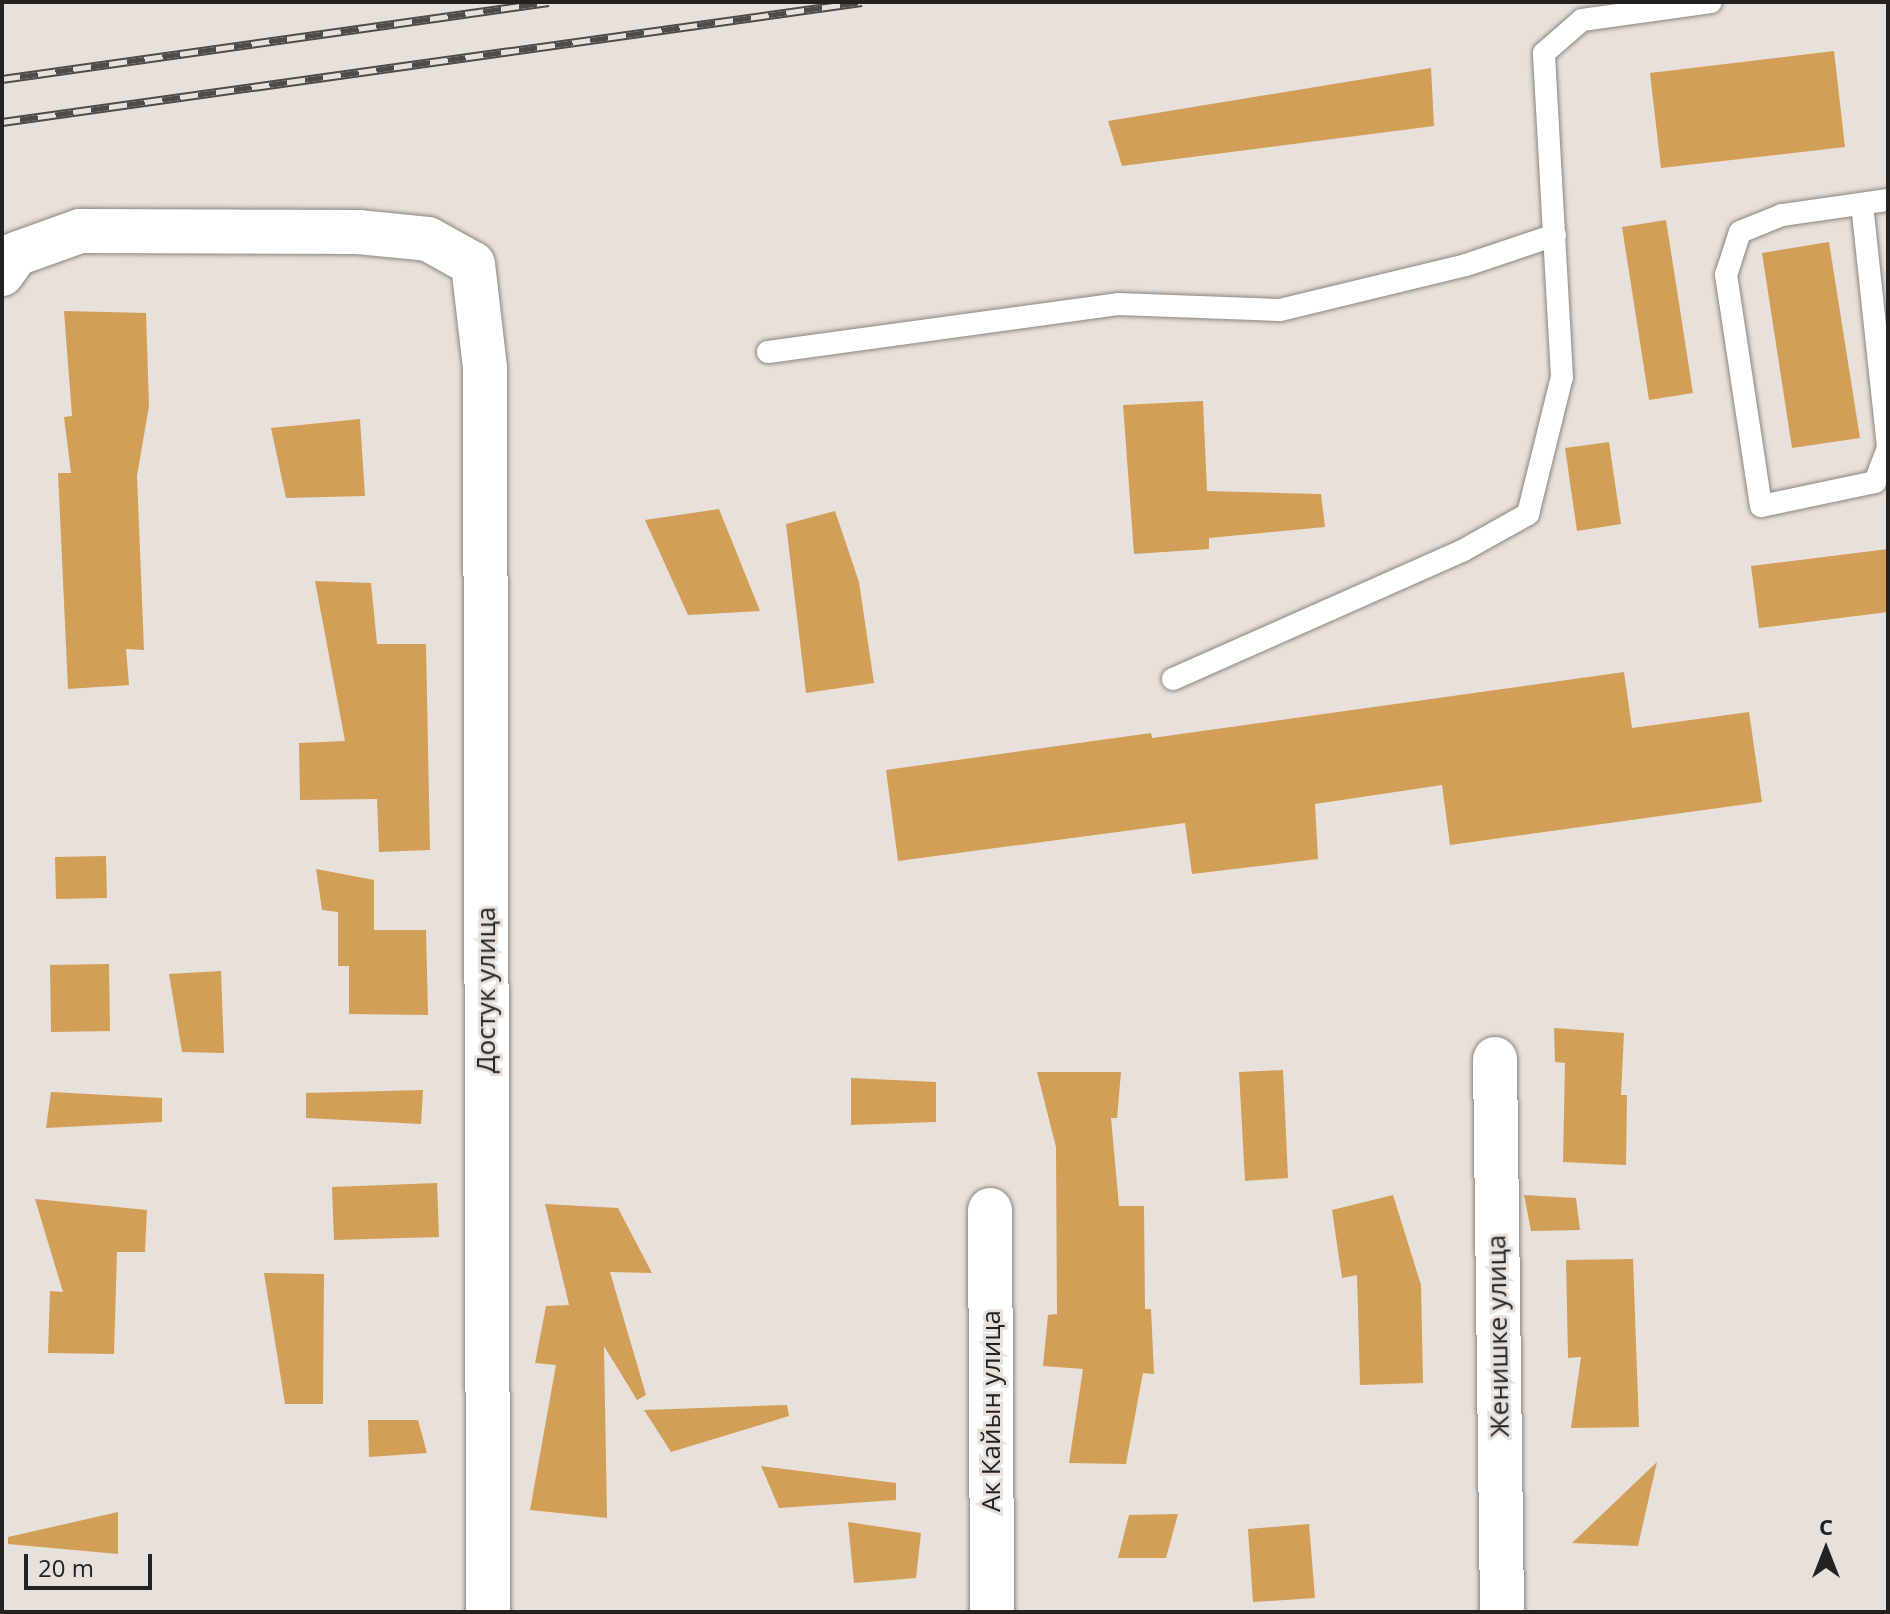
<!DOCTYPE html>
<html>
<head>
<meta charset="utf-8">
<style>
	body { margin:0 }
	#map { position:relative; width:1890px; height:1614px; overflow:hidden; background:#e8e0da; font-family:"Open Sans",sans-serif }
	div>[style] { position:absolute }
	.building>* { inset:0; background:#d19f58 }
	.roads { filter:drop-shadow(0 0 2px #8b847f) drop-shadow(0 0 2px #8b847f) }
	.service>* { height:22px; margin:-11px; padding:0 11px; transform-origin:11px; border-radius:11px; background:#fff }
	.minor>* { height:44px; margin:-22px; padding:0 22px; transform-origin:22px; border-radius:22px; background:#fff }
	.rail>* { height:9px; margin-top:-4.5px; transform-origin:0; background:repeating-linear-gradient(90deg,#e8e0da 0 18px,#4f4b48 0 36px); box-sizing:border-box; border-block:2px solid #4f4b48 }
	span { translate:-50% -50%; white-space:nowrap; text-align:center; line-height:1.15; -webkit-text-stroke:6px #e8e0da; paint-order:stroke }
	.street-label { font-size:26px; color:#24211f }
	.frame { position:absolute; inset:0; border:4px solid #24211f; pointer-events:none }
	.north { position:absolute; left:1786px; top:1510px; width:80px; height:80px; -webkit-text-stroke:6px #e8e0da; paint-order:stroke; rotate:0deg; font-size:22px; font-weight:700; line-height:32px; text-align:center; color:#24211f }
	.north::after { content:''; display:block; margin:auto; width:28px; height:36px; background:#24211f; clip-path:polygon(50% 0,100% 100%,50% 72%,0 100%) }
	.scale { position:absolute; left:24px; top:1554px; width:128px; height:36px; box-sizing:border-box; border:4px solid #24211f; border-top:0; padding-left:10px; font-size:24px; line-height:28px; white-space:nowrap; color:#24211f; -webkit-text-stroke:6px #e8e0da; paint-order:stroke }
</style>
</head>
<body>
<div id="map">
	<div class="building">
		<i style="clip-path:polygon(1834px 51px,1845px 147px,1661px 168px,1650px 73px)"></i>
		<i style="clip-path:polygon(1431px 68px,1434px 126px,1122px 166px,1108px 121px)"></i>
		<i style="clip-path:polygon(1666px 220px,1693px 393px,1649px 400px,1622px 227px)"></i>
		<i style="clip-path:polygon(1829px 242px,1860px 438px,1792px 448px,1762px 253px)"></i>
		<i style="clip-path:polygon(64px 311px,146px 313px,149px 406px,137px 476px,144px 650px,126px 649px,129px 685px,68px 689px,58px 473px,71px 473px,64px 417px,72px 416px)"></i>
		<i style="clip-path:polygon(1203px 401px,1207px 491px,1321px 494px,1325px 527px,1209px 538px,1209px 549px,1134px 554px,1123px 405px)"></i>
		<i style="clip-path:polygon(360px 419px,365px 496px,286px 498px,271px 428px)"></i>
		<i style="clip-path:polygon(1609px 442px,1621px 524px,1577px 531px,1565px 448px)"></i>
		<i style="clip-path:polygon(719px 509px,760px 611px,688px 615px,645px 520px)"></i>
		<i style="clip-path:polygon(835px 511px,859px 582px,874px 683px,806px 693px,786px 524px)"></i>
		<i style="clip-path:polygon(1888px 549px,1888px 612px,1759px 628px,1751px 566px)"></i>
		<i style="clip-path:polygon(315px 581px,371px 583px,377px 644px,426px 644px,430px 850px,379px 852px,377px 799px,300px 800px,299px 743px,345px 741px)"></i>
		<i style="clip-path:polygon(1624px 672px,1632px 728px,1749px 712px,1762px 802px,1450px 845px,1442px 785px,1315px 804px,1318px 859px,1192px 874px,1185px 823px,898px 861px,886px 770px,1151px 733px,1152px 738px)"></i>
		<i style="clip-path:polygon(106px 856px,107px 898px,56px 899px,55px 857px)"></i>
		<i style="clip-path:polygon(316px 869px,374px 880px,374px 930px,426px 930px,428px 1015px,349px 1014px,349px 966px,338px 966px,338px 912px,322px 910px)"></i>
		<i style="clip-path:polygon(109px 964px,110px 1031px,51px 1032px,50px 965px)"></i>
		<i style="clip-path:polygon(221px 971px,224px 1053px,182px 1052px,169px 974px)"></i>
		<i style="clip-path:polygon(1554px 1028px,1624px 1033px,1621px 1095px,1627px 1095px,1626px 1165px,1563px 1162px,1565px 1063px,1555px 1062px)"></i>
		<i style="clip-path:polygon(1283px 1070px,1288px 1178px,1245px 1181px,1239px 1072px)"></i>
		<i style="clip-path:polygon(1037px 1072px,1121px 1072px,1117px 1118px,1111px 1118px,1119px 1206px,1144px 1206px,1145px 1309px,1151px 1309px,1154px 1374px,1143px 1373px,1126px 1464px,1069px 1463px,1083px 1369px,1043px 1366px,1048px 1315px,1057px 1314px,1056px 1147px)"></i>
		<i style="clip-path:polygon(851px 1078px,936px 1082px,936px 1122px,851px 1125px)"></i>
		<i style="clip-path:polygon(423px 1090px,421px 1124px,306px 1118px,306px 1093px)"></i>
		<i style="clip-path:polygon(51px 1092px,162px 1098px,162px 1122px,46px 1128px)"></i>
		<i style="clip-path:polygon(437px 1183px,439px 1237px,334px 1240px,332px 1187px)"></i>
		<i style="clip-path:polygon(1393px 1195px,1421px 1285px,1423px 1383px,1360px 1385px,1357px 1275px,1342px 1278px,1332px 1210px)"></i>
		<i style="clip-path:polygon(1524px 1195px,1576px 1198px,1580px 1230px,1531px 1231px)"></i>
		<i style="clip-path:polygon(35px 1199px,147px 1210px,145px 1252px,117px 1252px,114px 1354px,48px 1353px,50px 1291px,63px 1292px)"></i>
		<i style="clip-path:polygon(545px 1204px,618px 1208px,652px 1273px,610px 1272px,646px 1395px,637px 1400px,604px 1346px,607px 1518px,530px 1510px,556px 1365px,535px 1363px,546px 1306px,569px 1305px)"></i>
		<i style="clip-path:polygon(1633px 1259px,1639px 1427px,1571px 1428px,1581px 1357px,1568px 1358px,1566px 1260px)"></i>
		<i style="clip-path:polygon(264px 1273px,324px 1274px,323px 1404px,285px 1404px)"></i>
		<i style="clip-path:polygon(787px 1405px,789px 1416px,671px 1452px,644px 1410px)"></i>
		<i style="clip-path:polygon(368px 1420px,418px 1420px,427px 1453px,369px 1457px)"></i>
		<i style="clip-path:polygon(1657px 1462px,1638px 1546px,1572px 1543px)"></i>
		<i style="clip-path:polygon(761px 1466px,896px 1483px,896px 1500px,779px 1508px)"></i>
		<i style="clip-path:polygon(118px 1512px,118px 1554px,8px 1544px,8px 1537px)"></i>
		<i style="clip-path:polygon(1178px 1514px,1166px 1558px,1118px 1558px,1129px 1515px)"></i>
		<i style="clip-path:polygon(848px 1522px,921px 1533px,916px 1578px,854px 1583px)"></i>
		<i style="clip-path:polygon(1309px 1524px,1315px 1598px,1253px 1602px,1248px 1529px)"></i>
	</div>
	<div class="roads">
		<div class="service">
			<i style="left:1862px;top:204px;width:245px;rotate:83.9deg"></i>
			<i style="left:1888px;top:448px;width:36px;rotate:111deg"></i>
			<i style="left:1875px;top:482px;width:116px;rotate:168.1deg"></i>
			<i style="left:1761px;top:506px;width:234px;rotate:-98.6deg"></i>
			<i style="left:1726px;top:275px;width:45px;rotate:-72deg"></i>
			<i style="left:1740px;top:232px;width:45px;rotate:-22deg"></i>
			<i style="left:1782px;top:215px;width:107px;rotate:-8.1deg"></i>
			<i style="left:768px;top:352px;width:353px;rotate:-7.8deg"></i>
			<i style="left:1118px;top:304px;width:162px;rotate:2.1deg"></i>
			<i style="left:1280px;top:310px;width:191px;rotate:-13.6deg"></i>
			<i style="left:1466px;top:265px;width:94px;rotate:-18.6deg"></i>
			<i style="left:1173px;top:679px;width:316px;rotate:-23.9deg"></i>
			<i style="left:1462px;top:551px;width:76px;rotate:-29.3deg"></i>
			<i style="left:1528px;top:514px;width:141px;rotate:-76.1deg"></i>
			<i style="left:1562px;top:377px;width:324px;rotate:-93.2deg"></i>
			<i style="left:1544px;top:53px;width:50px;rotate:-41deg"></i>
			<i style="left:1582px;top:20px;width:130px;rotate:-7.9deg"></i>
		</div>
		<div class="minor">
			<i style="left:2px;top:274px;width:24px;rotate:-55deg"></i>
			<i style="left:16px;top:254px;width:68px;rotate:-19.8deg"></i>
			<i style="left:80px;top:231px;width:278px;rotate:0.2deg"></i>
			<i style="left:358px;top:232px;width:70px;rotate:5.7deg"></i>
			<i style="left:428px;top:239px;width:51px;rotate:29.1deg"></i>
			<i style="left:473px;top:264px;width:104px;rotate:83.4deg"></i>
			<i style="left:485px;top:367px;width:1245px;rotate:89.86deg"></i>
			<i style="left:1495px;top:1059px;width:553px;rotate:89.27deg"></i>
			<i style="left:990px;top:1210px;width:402px;rotate:89.7deg"></i>
		</div>
	</div>
	<div class="rail">
		<i style="left:2px;top:79px;width:552px;rotate:-8.01deg"></i>
		<i style="left:2px;top:122px;width:868px;rotate:-7.94deg"></i>
	</div>
	<div class="street-label">
		<span style="left:486px;top:990px;rotate:-90deg">Достук улица</span>
		<span style="left:1498px;top:1336px;rotate:-91deg">Женишке улица</span>
		<span style="left:991px;top:1411px;rotate:-90deg">Ак Кайын улица</span>
	</div>
	<div class="frame"></div>
	<div class="north">С</div>
	<div class="scale">20 m</div>
</div>
</body>
</html>
